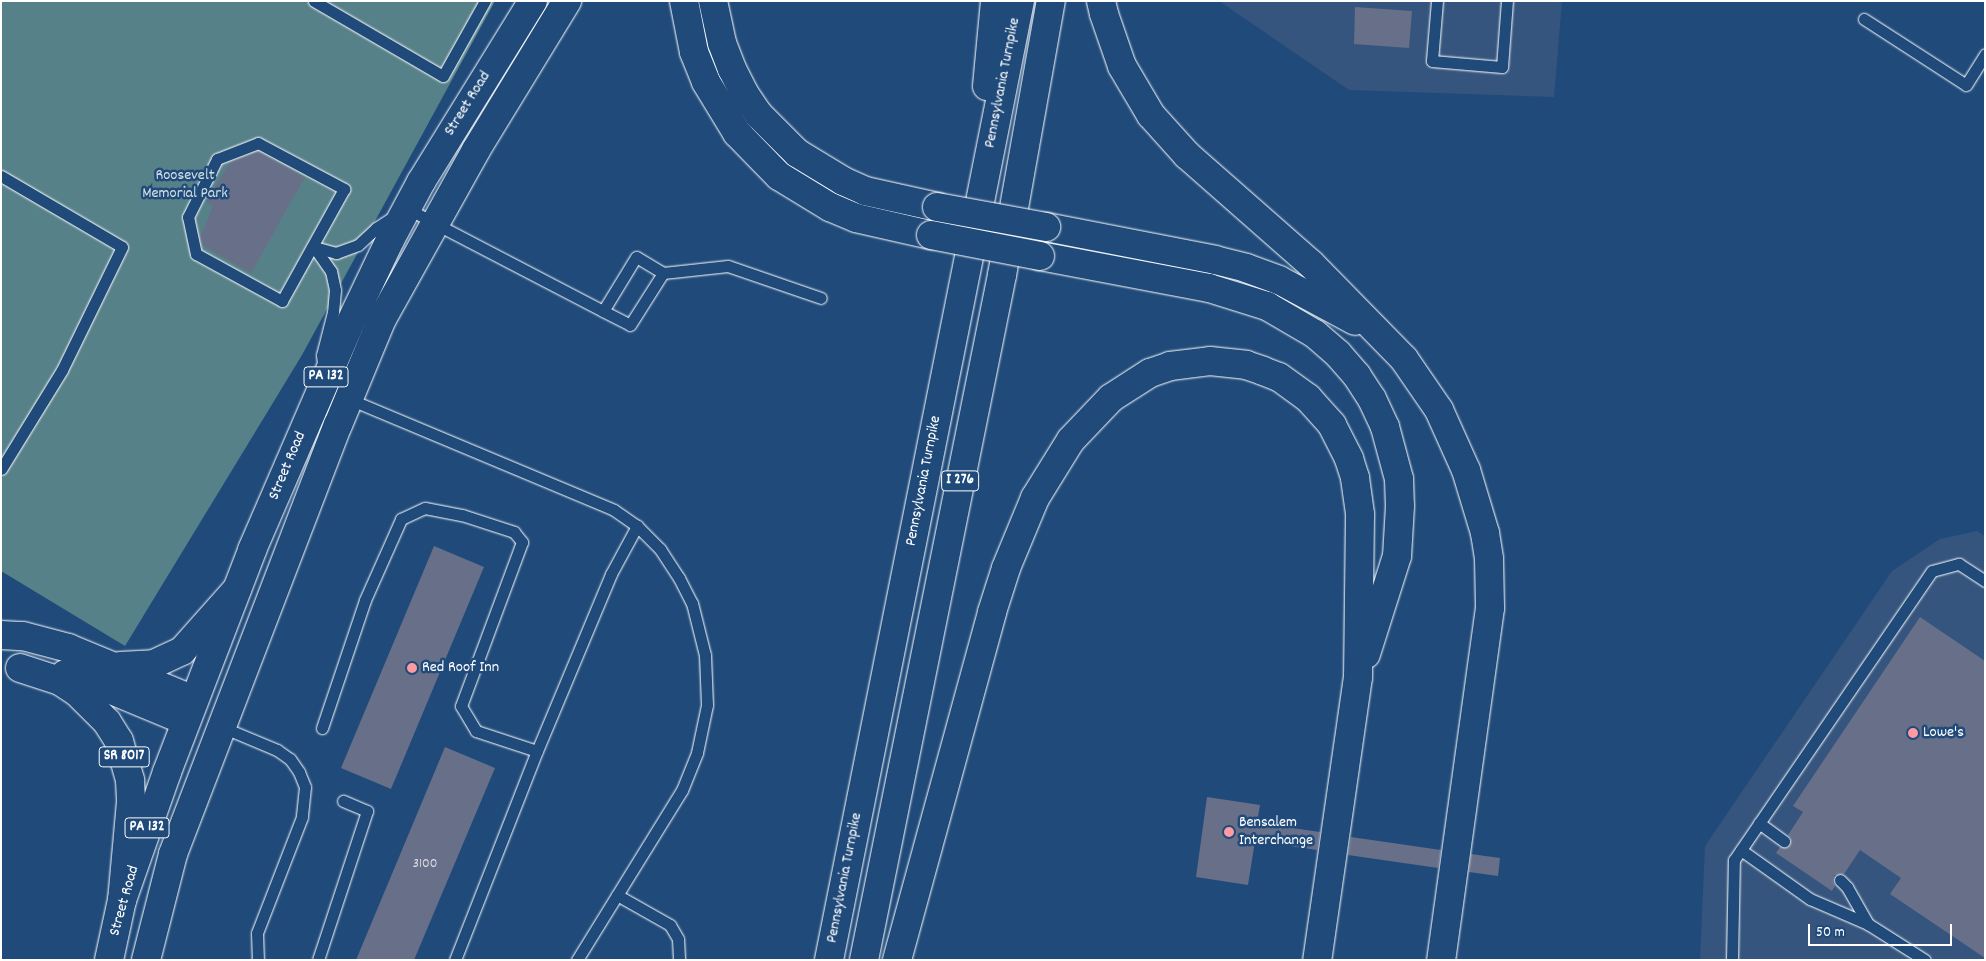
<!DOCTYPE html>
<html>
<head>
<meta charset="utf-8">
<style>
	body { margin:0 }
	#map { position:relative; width:1986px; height:961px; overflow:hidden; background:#1f4a7a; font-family:Dekko,sans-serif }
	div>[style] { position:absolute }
	.built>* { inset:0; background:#35557e }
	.green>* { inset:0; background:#568189 }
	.building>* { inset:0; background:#677088 }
	.roads { filter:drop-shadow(0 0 1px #fff) drop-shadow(0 0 1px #fff) }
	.lane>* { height:11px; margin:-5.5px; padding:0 5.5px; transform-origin:5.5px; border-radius:5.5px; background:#1f4a7a }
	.primary>* { height:28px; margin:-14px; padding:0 14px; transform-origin:14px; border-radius:14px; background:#1f4a7a }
	.highway>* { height:28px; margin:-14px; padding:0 14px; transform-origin:14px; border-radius:14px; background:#1f4a7a }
	.bridges { filter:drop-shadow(0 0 1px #fff) drop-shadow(0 0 1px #fff) }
	.highway-bridge>* { height:28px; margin:-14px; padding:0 14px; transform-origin:14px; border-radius:14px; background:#1f4a7a }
	.dots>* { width:14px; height:14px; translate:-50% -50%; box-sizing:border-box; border:2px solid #1f4a7a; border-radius:50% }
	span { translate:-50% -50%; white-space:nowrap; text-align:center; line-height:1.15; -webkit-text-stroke:5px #1f4a7a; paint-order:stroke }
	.number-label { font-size:14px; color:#d9dbe1 }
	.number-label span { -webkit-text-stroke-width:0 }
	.shield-label span { padding:1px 4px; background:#1f4a7a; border:1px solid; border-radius:4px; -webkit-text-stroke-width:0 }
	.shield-label { font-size:15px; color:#fff; font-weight:700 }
	.street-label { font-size:16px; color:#fff }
	.park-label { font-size:16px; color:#d5e0e2 }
	.poi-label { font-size:16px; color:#fff }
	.left { translate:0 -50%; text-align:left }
	.frame { position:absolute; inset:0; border:2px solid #fff; pointer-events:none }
	.scale { position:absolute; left:1808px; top:924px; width:144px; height:22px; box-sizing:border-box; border:2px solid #fff; border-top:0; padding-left:6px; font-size:15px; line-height:18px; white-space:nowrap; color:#fff; -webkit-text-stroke:4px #1f4a7a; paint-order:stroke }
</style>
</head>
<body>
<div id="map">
	<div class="built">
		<i style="clip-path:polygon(1219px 1px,1562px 1px,1554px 97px,1349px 90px)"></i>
		<i style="clip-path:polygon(1977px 531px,1985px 536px,1985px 960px,1700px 960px,1705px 846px,1892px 571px,1940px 539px)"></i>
	</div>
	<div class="green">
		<i style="clip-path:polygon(1px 1px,495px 1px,302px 355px,125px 646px,1px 571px)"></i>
	</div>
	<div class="building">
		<i style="clip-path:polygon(1355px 7px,1412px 11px,1409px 48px,1354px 44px)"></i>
		<i style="clip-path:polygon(258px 151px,305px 177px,251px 273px,202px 245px,200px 238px,213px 206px,206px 202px,231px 161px)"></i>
		<i style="clip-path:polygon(434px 546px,484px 567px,391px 789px,341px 768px)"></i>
		<i style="clip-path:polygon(1920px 617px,1985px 661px,1985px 958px,1890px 894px,1901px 878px,1860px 850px,1844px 874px,1834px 875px,1833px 881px,1835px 886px,1832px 891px,1776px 853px,1780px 847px,1787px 848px,1790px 845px,1791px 838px,1788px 835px,1803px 812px,1793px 806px)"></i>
		<i style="clip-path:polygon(445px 747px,495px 768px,414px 960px,356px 960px)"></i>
		<i style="clip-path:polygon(1207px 797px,1260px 805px,1257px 823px,1320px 832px,1317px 850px,1255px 841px,1248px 885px,1196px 877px)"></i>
		<i style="clip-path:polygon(1351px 837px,1441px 850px,1438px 868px,1348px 855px)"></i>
		<i style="clip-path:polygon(1471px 854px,1500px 858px,1498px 876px,1469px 872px)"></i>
	</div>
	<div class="roads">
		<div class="lane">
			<i style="left:314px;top:1px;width:149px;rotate:30.2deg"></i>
			<i style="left:443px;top:76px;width:86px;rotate:-60.8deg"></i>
			<i style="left:1437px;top:1px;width:60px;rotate:94.8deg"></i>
			<i style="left:1432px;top:61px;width:70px;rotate:4.9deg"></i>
			<i style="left:1502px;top:67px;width:66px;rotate:-85.7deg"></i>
			<i style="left:1864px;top:19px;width:121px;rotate:32.9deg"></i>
			<i style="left:1966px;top:85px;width:36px;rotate:-58deg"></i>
			<i style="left:258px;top:143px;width:98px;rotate:28.1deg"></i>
			<i style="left:344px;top:189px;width:128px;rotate:119deg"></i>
			<i style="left:282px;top:301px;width:98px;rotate:-151.3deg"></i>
			<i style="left:196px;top:254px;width:38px;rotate:-102deg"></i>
			<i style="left:188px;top:217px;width:65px;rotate:-63.4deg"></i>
			<i style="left:217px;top:159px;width:44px;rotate:-21.3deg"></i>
			<i style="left:1px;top:176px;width:140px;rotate:30.4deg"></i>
			<i style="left:122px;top:247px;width:137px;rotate:116deg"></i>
			<i style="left:62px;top:370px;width:116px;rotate:121.6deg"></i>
			<i style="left:314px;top:247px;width:23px;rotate:15deg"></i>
			<i style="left:336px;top:253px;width:23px;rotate:-20deg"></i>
			<i style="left:358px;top:245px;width:25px;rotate:-43deg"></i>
			<i style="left:376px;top:228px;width:37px;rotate:-33deg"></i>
			<i style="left:407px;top:208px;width:33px;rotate:29deg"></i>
			<i style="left:436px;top:224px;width:188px;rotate:27.5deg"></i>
			<i style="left:603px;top:311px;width:30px;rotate:27deg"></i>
			<i style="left:630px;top:325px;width:62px;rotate:-57.6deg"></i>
			<i style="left:663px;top:273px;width:31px;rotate:-149deg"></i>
			<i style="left:636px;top:257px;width:63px;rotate:121.4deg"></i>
			<i style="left:314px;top:247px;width:29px;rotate:55deg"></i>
			<i style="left:331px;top:271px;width:19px;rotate:78deg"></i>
			<i style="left:335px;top:290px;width:22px;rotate:95deg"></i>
			<i style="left:333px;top:312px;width:44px;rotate:104.3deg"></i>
			<i style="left:322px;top:355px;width:8px;rotate:83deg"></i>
			<i style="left:663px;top:273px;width:65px;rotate:-6.1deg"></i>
			<i style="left:728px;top:266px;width:98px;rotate:19deg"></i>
			<i style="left:349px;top:399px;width:287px;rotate:22.7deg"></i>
			<i style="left:614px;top:510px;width:28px;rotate:35deg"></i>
			<i style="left:637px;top:526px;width:33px;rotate:45deg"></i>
			<i style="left:660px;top:549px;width:35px;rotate:57deg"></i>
			<i style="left:679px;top:578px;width:28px;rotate:63deg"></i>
			<i style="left:692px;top:603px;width:54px;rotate:76deg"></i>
			<i style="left:705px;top:655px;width:50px;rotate:87.7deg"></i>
			<i style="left:707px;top:705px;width:49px;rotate:101.8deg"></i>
			<i style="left:697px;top:753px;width:40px;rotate:112deg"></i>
			<i style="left:682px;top:790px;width:200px;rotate:121.7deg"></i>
			<i style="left:222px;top:727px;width:60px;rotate:22.7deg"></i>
			<i style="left:277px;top:750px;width:16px;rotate:35deg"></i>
			<i style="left:290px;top:759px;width:16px;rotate:55deg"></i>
			<i style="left:299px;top:772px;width:16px;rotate:68deg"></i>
			<i style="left:305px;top:787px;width:30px;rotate:96deg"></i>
			<i style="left:302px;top:817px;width:124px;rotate:111.2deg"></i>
			<i style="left:257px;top:933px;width:27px;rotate:88deg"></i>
			<i style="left:322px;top:728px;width:135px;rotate:-71.4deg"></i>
			<i style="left:365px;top:600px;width:89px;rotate:-66deg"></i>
			<i style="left:401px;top:519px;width:26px;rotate:-25deg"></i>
			<i style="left:425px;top:508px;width:38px;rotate:11deg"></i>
			<i style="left:462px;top:515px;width:55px;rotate:18.1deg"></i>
			<i style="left:514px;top:532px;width:13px;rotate:51deg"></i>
			<i style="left:522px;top:542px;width:175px;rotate:110.4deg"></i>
			<i style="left:461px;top:706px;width:29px;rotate:59deg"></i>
			<i style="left:476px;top:731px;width:64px;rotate:18.2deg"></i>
			<i style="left:1759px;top:823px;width:31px;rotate:36deg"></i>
			<i style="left:1741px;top:850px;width:85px;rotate:35.4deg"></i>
			<i style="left:1810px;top:899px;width:63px;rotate:23.3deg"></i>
			<i style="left:1868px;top:924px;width:67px;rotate:32.3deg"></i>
			<i style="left:1840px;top:880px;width:10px;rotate:45deg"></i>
			<i style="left:1847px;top:887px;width:43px;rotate:60.4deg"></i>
			<i style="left:617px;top:895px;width:61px;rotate:29.5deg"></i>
			<i style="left:670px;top:925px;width:16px;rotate:60deg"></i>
			<i style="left:678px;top:939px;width:21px;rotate:87deg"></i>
			<i style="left:318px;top:960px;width:157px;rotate:-71.8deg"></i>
			<i style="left:367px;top:811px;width:26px;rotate:-157deg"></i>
			<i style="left:455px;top:960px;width:225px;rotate:-68.6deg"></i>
			<i style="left:537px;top:751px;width:192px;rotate:-67.3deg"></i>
			<i style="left:611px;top:574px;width:55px;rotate:-61.6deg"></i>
			<i style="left:1732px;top:960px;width:100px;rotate:-88.9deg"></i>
			<i style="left:1734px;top:860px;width:350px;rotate:-55.6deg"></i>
			<i style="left:1932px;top:571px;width:28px;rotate:-15deg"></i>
			<i style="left:1959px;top:564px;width:31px;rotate:33deg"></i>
		</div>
		<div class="primary">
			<i style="left:109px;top:960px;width:61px;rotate:-77.8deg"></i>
			<i style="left:122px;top:900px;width:136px;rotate:-70.6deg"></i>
			<i style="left:167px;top:772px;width:238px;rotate:-69deg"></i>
			<i style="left:252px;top:550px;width:240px;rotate:-66.6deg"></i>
			<i style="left:347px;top:330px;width:100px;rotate:-64.5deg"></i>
			<i style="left:390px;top:240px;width:66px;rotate:-61.9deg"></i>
			<i style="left:421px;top:182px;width:213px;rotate:-58.3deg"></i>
			<i style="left:146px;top:960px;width:109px;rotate:-75.7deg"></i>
			<i style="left:173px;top:854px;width:460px;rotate:-69deg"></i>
			<i style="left:338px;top:425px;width:115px;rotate:-67.5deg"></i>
			<i style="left:382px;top:319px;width:193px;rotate:-60.9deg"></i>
			<i style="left:476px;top:150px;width:175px;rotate:-58.6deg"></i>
		</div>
		<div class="highway">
			<i style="left:684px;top:1px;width:52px;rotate:78.9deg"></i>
			<i style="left:694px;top:52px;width:32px;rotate:68deg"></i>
			<i style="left:706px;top:82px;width:60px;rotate:58.7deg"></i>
			<i style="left:737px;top:133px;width:60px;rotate:45.7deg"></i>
			<i style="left:779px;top:176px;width:60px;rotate:31.3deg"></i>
			<i style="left:830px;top:207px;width:28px;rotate:23deg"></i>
			<i style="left:856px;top:218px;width:77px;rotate:12.8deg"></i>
			<i style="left:713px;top:1px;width:43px;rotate:77.9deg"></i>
			<i style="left:722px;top:43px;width:28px;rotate:69deg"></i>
			<i style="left:732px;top:69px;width:27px;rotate:63deg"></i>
			<i style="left:744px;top:93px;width:27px;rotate:56deg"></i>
			<i style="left:759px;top:115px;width:54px;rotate:45deg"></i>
			<i style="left:797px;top:153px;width:54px;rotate:31.3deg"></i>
			<i style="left:843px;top:181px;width:24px;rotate:24deg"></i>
			<i style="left:865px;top:191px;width:74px;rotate:12.5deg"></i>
			<i style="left:1101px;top:1px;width:13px;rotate:77deg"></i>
			<i style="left:1104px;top:14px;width:55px;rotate:70.9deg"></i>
			<i style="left:1122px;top:66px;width:57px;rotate:59.4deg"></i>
			<i style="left:1151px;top:115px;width:54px;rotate:48deg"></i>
			<i style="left:1187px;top:155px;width:165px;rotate:41.3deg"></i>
			<i style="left:1311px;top:264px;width:133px;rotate:45.6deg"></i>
			<i style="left:1404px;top:359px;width:62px;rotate:55.5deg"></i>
			<i style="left:1439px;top:410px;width:66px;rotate:65.8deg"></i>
			<i style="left:1466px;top:470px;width:66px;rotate:73.2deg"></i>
			<i style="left:1485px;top:533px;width:26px;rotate:81deg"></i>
			<i style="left:1489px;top:559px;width:49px;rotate:88.8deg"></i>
			<i style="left:1490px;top:608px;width:355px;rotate:97.9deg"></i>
			<i style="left:987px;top:86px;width:85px;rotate:-84.6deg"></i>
			<i style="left:1046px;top:227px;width:172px;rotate:11deg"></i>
			<i style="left:1215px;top:260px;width:32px;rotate:14deg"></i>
			<i style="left:1246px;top:268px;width:35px;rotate:20deg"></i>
			<i style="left:1279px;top:280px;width:86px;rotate:28.3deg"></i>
			<i style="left:1040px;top:256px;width:172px;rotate:10.7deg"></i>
			<i style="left:1209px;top:288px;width:61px;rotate:17.2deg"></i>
			<i style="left:1267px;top:306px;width:56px;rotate:30.3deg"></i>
			<i style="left:1315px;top:334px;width:30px;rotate:41deg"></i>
			<i style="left:1338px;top:354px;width:29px;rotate:49deg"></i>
			<i style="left:1357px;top:376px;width:27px;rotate:57deg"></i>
			<i style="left:1372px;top:399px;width:31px;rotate:65deg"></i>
			<i style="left:1385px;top:427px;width:54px;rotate:74.9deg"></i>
			<i style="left:1399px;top:479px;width:27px;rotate:88deg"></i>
			<i style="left:1400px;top:506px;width:50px;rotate:93.4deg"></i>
			<i style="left:1397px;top:556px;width:103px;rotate:107.6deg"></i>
			<i style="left:1px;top:635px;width:22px;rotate:3deg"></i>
			<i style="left:23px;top:636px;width:47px;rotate:14.9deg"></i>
			<i style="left:68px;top:648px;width:136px;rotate:22.4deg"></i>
			<i style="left:120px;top:666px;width:34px;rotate:-3deg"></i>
			<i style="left:154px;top:664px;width:31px;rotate:-25deg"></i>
			<i style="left:182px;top:651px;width:83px;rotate:-48.4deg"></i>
			<i style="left:20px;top:668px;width:42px;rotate:18deg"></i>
			<i style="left:60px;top:681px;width:20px;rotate:33deg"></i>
			<i style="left:77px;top:692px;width:42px;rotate:45deg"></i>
			<i style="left:107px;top:722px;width:22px;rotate:58deg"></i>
			<i style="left:119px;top:741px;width:41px;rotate:74.2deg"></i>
			<i style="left:130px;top:780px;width:22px;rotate:87deg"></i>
			<i style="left:131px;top:802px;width:98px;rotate:95.2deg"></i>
			<i style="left:65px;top:674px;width:21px;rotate:14deg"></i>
			<i style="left:85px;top:679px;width:109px;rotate:22.6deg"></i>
			<i style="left:829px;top:960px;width:978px;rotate:-78.74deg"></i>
			<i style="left:864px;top:960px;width:699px;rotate:-78.61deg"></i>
			<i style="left:1002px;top:275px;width:278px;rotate:-79.9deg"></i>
			<i style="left:897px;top:960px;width:361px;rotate:-74.7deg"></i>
			<i style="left:992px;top:612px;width:46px;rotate:-72.3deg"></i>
			<i style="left:1006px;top:568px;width:76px;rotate:-67.5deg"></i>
			<i style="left:1035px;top:498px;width:68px;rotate:-58.2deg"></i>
			<i style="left:1071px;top:440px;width:58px;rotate:-46.4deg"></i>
			<i style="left:1111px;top:398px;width:46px;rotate:-32.7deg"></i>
			<i style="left:1150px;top:373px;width:21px;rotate:-19deg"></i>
			<i style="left:1170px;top:366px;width:40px;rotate:-7.1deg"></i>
			<i style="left:1210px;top:361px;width:36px;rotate:6deg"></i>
			<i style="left:1246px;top:365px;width:18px;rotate:19deg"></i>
			<i style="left:1263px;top:371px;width:17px;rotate:21deg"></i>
			<i style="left:1279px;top:377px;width:36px;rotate:36deg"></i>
			<i style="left:1308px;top:398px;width:36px;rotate:48deg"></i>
			<i style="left:1332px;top:425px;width:38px;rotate:63deg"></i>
			<i style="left:1349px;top:459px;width:20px;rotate:72deg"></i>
			<i style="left:1355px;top:478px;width:37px;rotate:82deg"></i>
			<i style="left:1360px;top:515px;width:162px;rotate:90.7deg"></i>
			<i style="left:1358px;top:677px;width:286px;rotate:98.2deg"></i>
		</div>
	</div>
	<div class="bridges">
		<div class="highway-bridge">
			<i style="left:937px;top:207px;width:111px;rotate:10.4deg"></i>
			<i style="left:931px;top:235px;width:111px;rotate:10.9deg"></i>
		</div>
	</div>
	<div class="dots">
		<i style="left:412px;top:668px;background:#ff9aa2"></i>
		<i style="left:1913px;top:733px;background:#ff9aa2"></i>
		<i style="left:1229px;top:832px;background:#ff9aa2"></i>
	</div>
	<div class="number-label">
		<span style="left:425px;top:864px">3100</span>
	</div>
	<div class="shield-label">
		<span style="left:326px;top:377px">PA 132</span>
		<span style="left:960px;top:481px">I 276</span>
		<span style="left:124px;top:757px">SR 8017</span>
		<span style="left:147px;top:828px">PA 132</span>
	</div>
	<div class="street-label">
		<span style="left:1003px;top:83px;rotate:-79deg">Pennsylvania Turnpike</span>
		<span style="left:468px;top:104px;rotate:-58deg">Street Road</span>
		<span style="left:288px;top:466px;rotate:-67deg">Street Road</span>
		<span style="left:924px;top:481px;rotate:-79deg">Pennsylvania Turnpike</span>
		<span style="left:845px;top:878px;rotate:-79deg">Pennsylvania Turnpike</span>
		<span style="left:125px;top:901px;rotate:-74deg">Street Road</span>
	</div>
	<div class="park-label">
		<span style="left:185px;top:185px">Roosevelt<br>Memorial Park</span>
	</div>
	<div class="poi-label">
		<span class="left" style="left:422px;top:668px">Red Roof Inn</span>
		<span class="left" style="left:1923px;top:733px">Lowe's</span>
		<span class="left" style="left:1239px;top:832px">Bensalem<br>Interchange</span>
	</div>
	<div class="frame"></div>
	<div class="scale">50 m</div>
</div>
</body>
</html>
